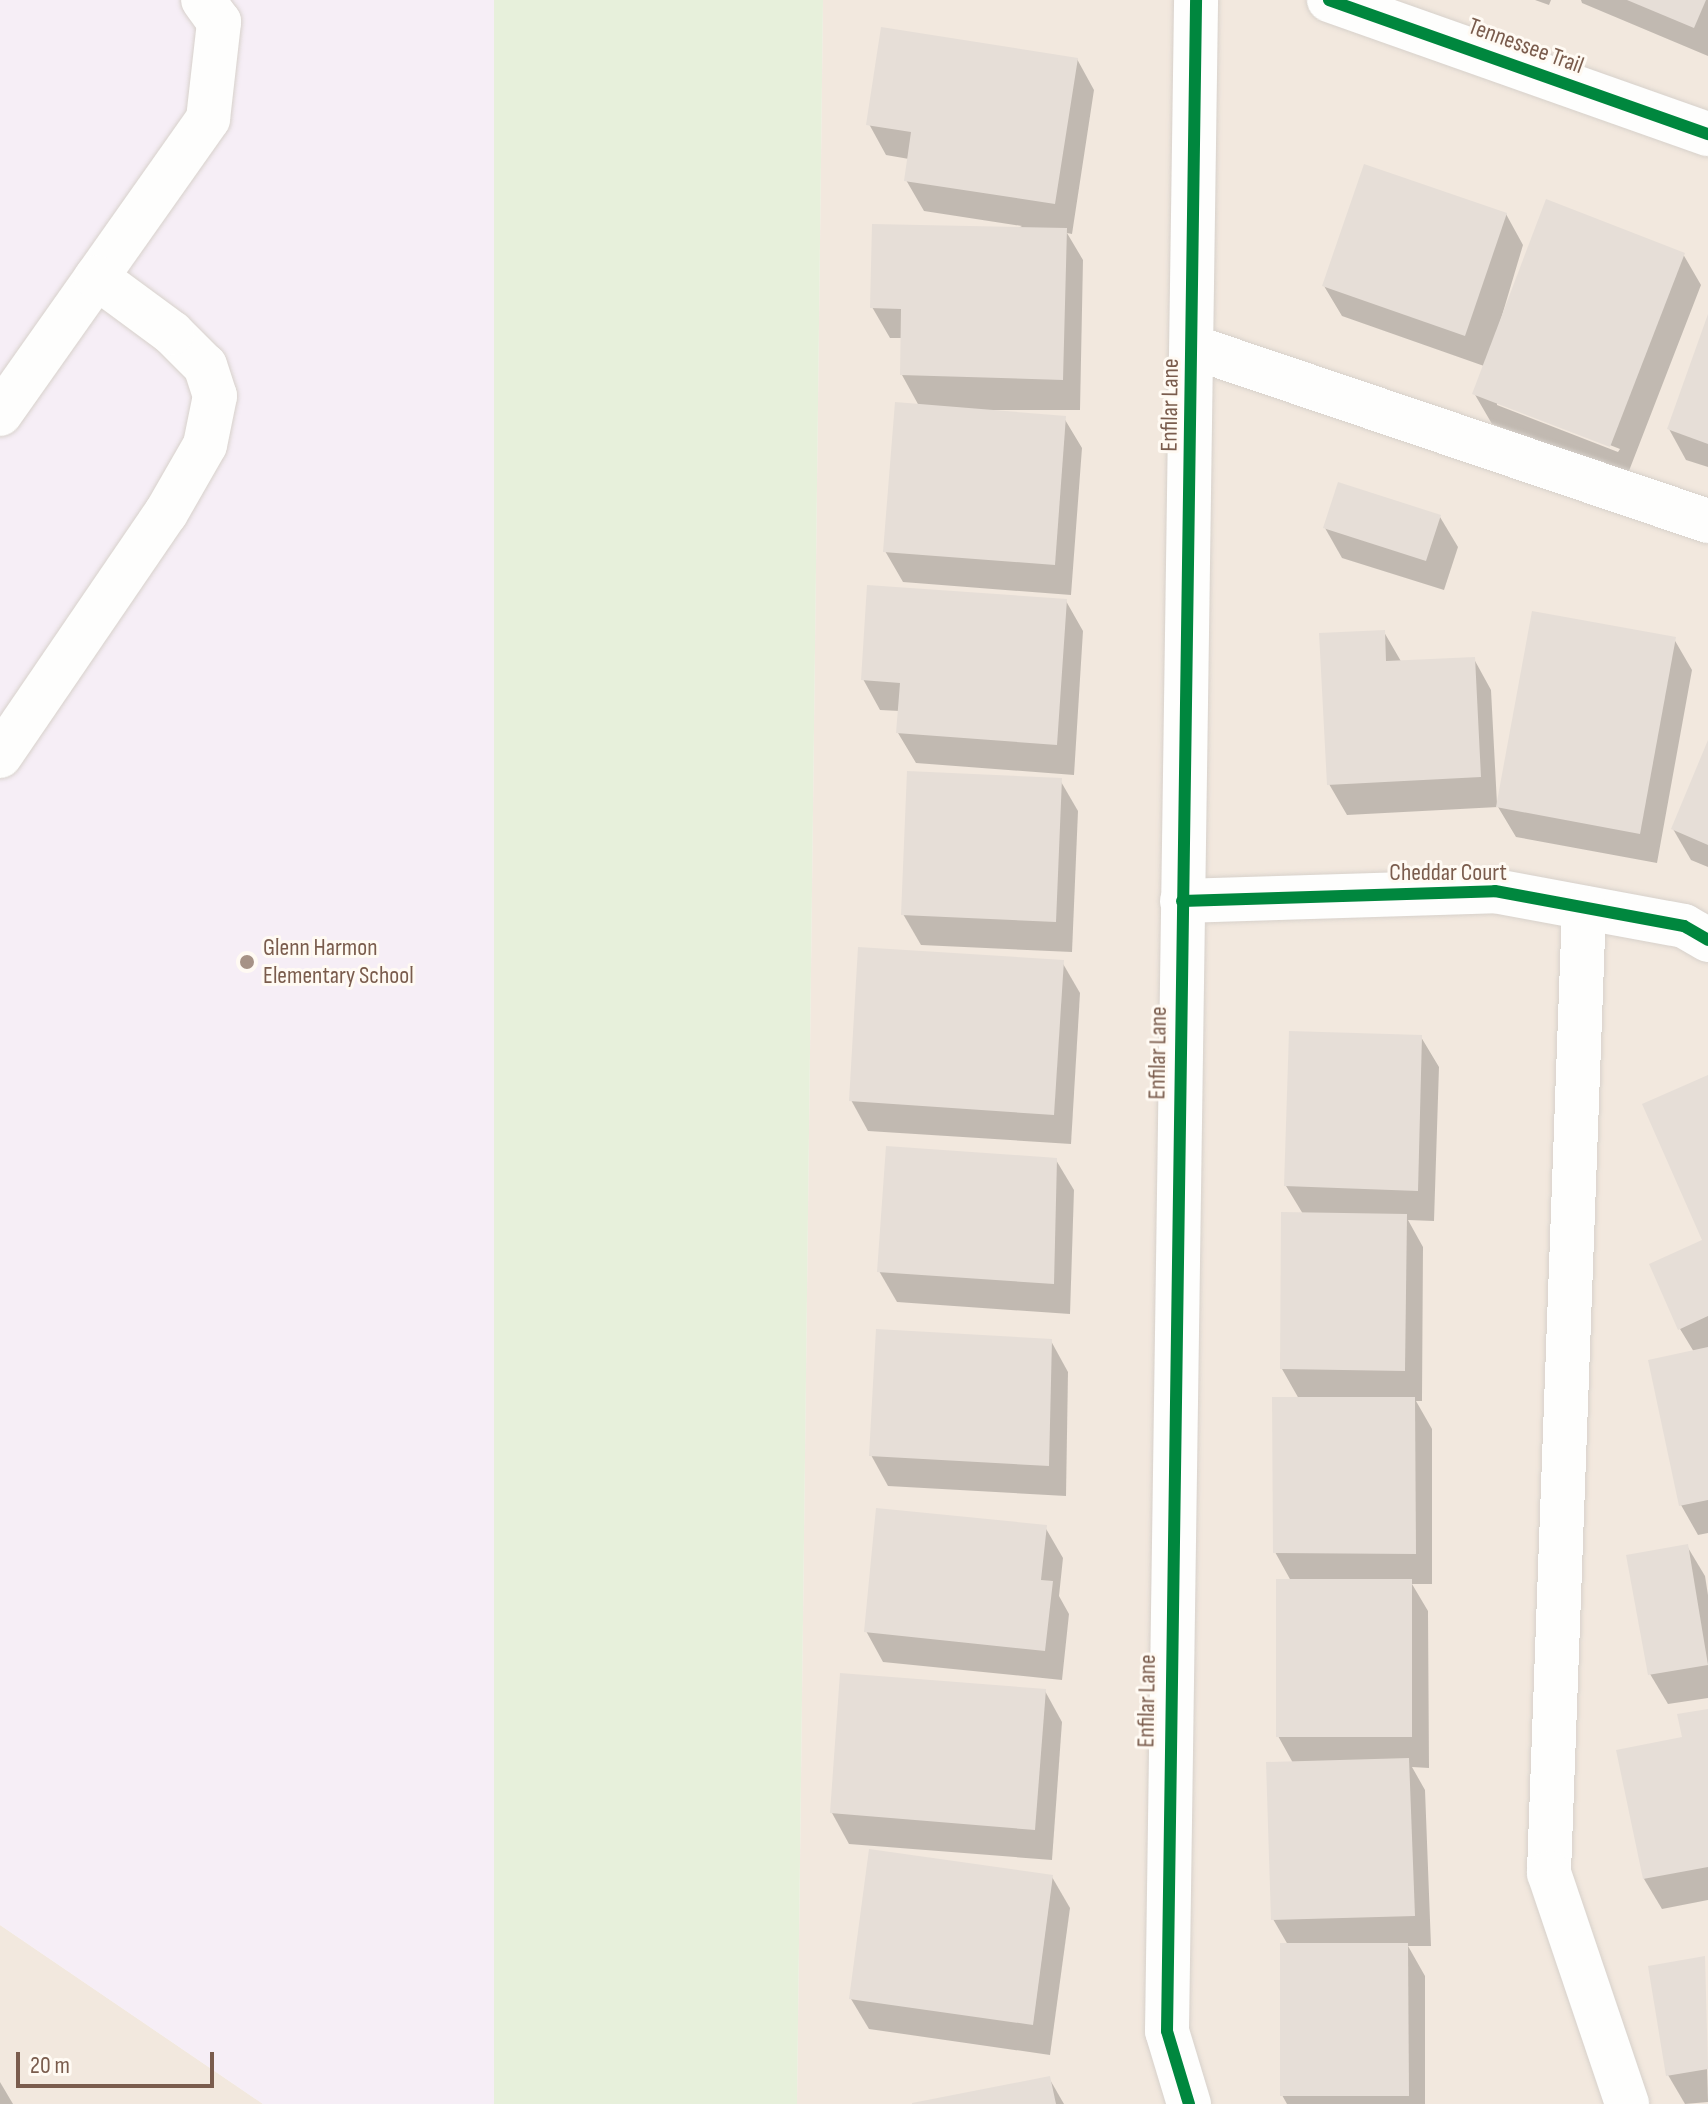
<!DOCTYPE html>
<html>
<head>
<meta charset="utf-8">
<style>
	body { margin:0 }
	#map { position:relative; width:1708px; height:2104px; overflow:hidden; background:#f9f5f0; font-family:"Sofia Sans Condensed",sans-serif }
	div>[style] { position:absolute }
	.residential>* { inset:0; background:#f2e8de }
	.education>* { inset:0; background:#f6eef6 }
	.green>* { inset:0; background:#e7f0db }
	.shadow>* { inset:0; background:#0003 }
	.building>* { inset:0; background:#e6ded7 }
	.roads { filter:drop-shadow(0 0 2px #d7d1cb) drop-shadow(0 0 2px #d7d1cb) }
	.minor>* { height:44px; margin:-22px; padding:0 22px; transform-origin:22px; border-radius:22px; background:#fefefd }
	.cycleway>* { height:12px; margin:-6px; padding:0 6px; transform-origin:6px; border-radius:6px; background:#00873e }
	.dots>* { width:22px; height:22px; translate:-50% -50%; box-sizing:border-box; border:4px solid #fffaf3; border-radius:50% }
	span { translate:-50% -50%; white-space:nowrap; text-align:center; line-height:1.15; -webkit-text-stroke:6px #fffaf3; paint-order:stroke }
	.street-label { font-size:24px; color:#7a5c4d }
	.poi-label { font-size:24px; color:#7a5c4d }
	.left { translate:0 -50%; text-align:left }
	.scale { position:absolute; left:16px; top:2052px; width:198px; height:36px; box-sizing:border-box; border:4px solid #7a5c4d; border-top:0; padding-left:10px; font-size:24px; line-height:28px; white-space:nowrap; color:#7a5c4d; -webkit-text-stroke:6px #fffaf3; paint-order:stroke }
</style>
</head>
<body>
<div id="map">
	<div class="residential">
		<i style="clip-path:polygon(823px 0,1708px 0,1708px 2104px,797px 2104px)"></i>
		<i style="clip-path:polygon(0 1925px,263px 2104px,0 2104px)"></i>
	</div>
	<div class="education">
		<i style="clip-path:polygon(0 0,494px 0,494px 2104px,263px 2104px,0 1925px)"></i>
	</div>
	<div class="green">
		<i style="clip-path:polygon(494px 0,823px 0,797px 2104px,494px 2104px)"></i>
	</div>
	<div class="shadow">
		<i style="clip-path:polygon(1535px 0,1551px 0,1549px 5px)"></i>
		<i style="clip-path:polygon(1581px 0,1708px 0,1708px 56px,1582px 3px)"></i>
		<i style="clip-path:polygon(1077px 59px,1094px 90px,1072px 234px,1067px 233px,1083px 260px,1080px 410px,975px 410px,1064px 418px,1082px 448px,1071px 595px,903px 582px,885px 551px,919px 406px,902px 375px,902px 338px,890px 338px,872px 307px,1022px 226px,924px 211px,906px 180px,909px 159px,886px 155px,869px 124px)"></i>
		<i style="clip-path:polygon(evenodd,1506px 214px,1523px 245px,1495px 339px,1683px 254px,1701px 285px,1627px 476px,1492px 424px,1474px 393px,1484px 366px,1342px 316px,1324px 286px,1506px 214px,1497px 401px,1620px 449px,1618px 452px,1497px 405px,1497px 401px)"></i>
		<i style="clip-path:polygon(1708px 319px,1708px 467px,1686px 460px,1669px 429px)"></i>
		<i style="clip-path:polygon(1440px 517px,1458px 547px,1444px 590px,1342px 558px,1325px 528px)"></i>
		<i style="clip-path:polygon(1066px 601px,1083px 631px,1074px 775px,916px 763px,898px 733px,900px 711px,880px 710px,863px 679px)"></i>
		<i style="clip-path:polygon(1384px 632px,1402px 663px,1474px 659px,1491px 690px,1497px 804px,1674px 639px,1692px 670px,1657px 863px,1516px 837px,1498px 807px,1347px 815px,1329px 784px)"></i>
		<i style="clip-path:polygon(1708px 745px,1708px 867px,1691px 860px,1673px 829px)"></i>
		<i style="clip-path:polygon(1060px 780px,1078px 811px,1072px 952px,921px 945px,903px 914px)"></i>
		<i style="clip-path:polygon(1062px 962px,1080px 993px,1071px 1144px,868px 1131px,851px 1100px)"></i>
		<i style="clip-path:polygon(1421px 1037px,1439px 1067px,1434px 1221px,1408px 1220px,1423px 1247px,1422px 1401px,1416px 1401px,1432px 1429px,1432px 1584px,1412px 1584px,1428px 1611px,1429px 1768px,1412px 1767px,1425px 1790px,1431px 1946px,1408px 1946px,1425px 1976px,1425px 2104px,1287px 2104px,1282px 2095px,1288px 1945px,1273px 1919px,1293px 1763px,1278px 1736px,1291px 1581px,1275px 1552px,1299px 1399px,1282px 1369px,1303px 1214px,1286px 1186px)"></i>
		<i style="clip-path:polygon(1708px 1077px,1708px 1533px,1698px 1535px,1681px 1505px,1694px 1352px,1680px 1329px,1705px 1241px)"></i>
		<i style="clip-path:polygon(1056px 1160px,1074px 1190px,1070px 1314px,897px 1302px,879px 1271px)"></i>
		<i style="clip-path:polygon(1051px 1341px,1068px 1372px,1066px 1496px,888px 1486px,871px 1455px)"></i>
		<i style="clip-path:polygon(1045px 1527px,1063px 1558px,1059px 1596px,1069px 1614px,1062px 1680px,883px 1662px,866px 1631px)"></i>
		<i style="clip-path:polygon(1687px 1546px,1705px 1576px,1708px 1595px,1708px 1698px,1668px 1704px,1650px 1674px)"></i>
		<i style="clip-path:polygon(1045px 1691px,1062px 1722px,1052px 1860px,849px 1844px,832px 1813px)"></i>
		<i style="clip-path:polygon(1708px 1711px,1708px 1900px,1662px 1909px,1644px 1879px,1684px 1739px)"></i>
		<i style="clip-path:polygon(1052px 1877px,1070px 1908px,1050px 2055px,869px 2029px,851px 1999px)"></i>
		<i style="clip-path:polygon(1704px 1958px,1708px 2102px,1685px 2104px,1668px 2075px)"></i>
		<i style="clip-path:polygon(1049px 2078px,1064px 2104px,915px 2104px)"></i>
		<i style="clip-path:polygon(0 2082px,13px 2104px,0 2104px)"></i>
	</div>
	<div class="building">
		<i style="clip-path:polygon(1627px 0,1706px 0,1694px 28px)"></i>
		<i style="clip-path:polygon(881px 27px,1078px 58px,1055px 204px,904px 181px,911px 132px,866px 125px)"></i>
		<i style="clip-path:polygon(1364px 164px,1507px 213px,1465px 336px,1322px 286px)"></i>
		<i style="clip-path:polygon(1546px 199px,1685px 253px,1610px 447px,1472px 394px)"></i>
		<i style="clip-path:polygon(872px 224px,1067px 228px,1063px 380px,900px 375px,901px 309px,870px 308px)"></i>
		<i style="clip-path:polygon(1708px 314px,1708px 444px,1667px 429px)"></i>
		<i style="clip-path:polygon(895px 402px,1066px 416px,1055px 565px,883px 552px)"></i>
		<i style="clip-path:polygon(1338px 482px,1441px 515px,1426px 561px,1323px 528px)"></i>
		<i style="clip-path:polygon(867px 585px,1067px 599px,1057px 745px,896px 733px,900px 683px,861px 680px)"></i>
		<i style="clip-path:polygon(1532px 611px,1676px 637px,1640px 834px,1496px 807px)"></i>
		<i style="clip-path:polygon(1385px 630px,1386px 661px,1475px 657px,1481px 777px,1327px 785px,1319px 633px)"></i>
		<i style="clip-path:polygon(1708px 740px,1708px 845px,1671px 829px)"></i>
		<i style="clip-path:polygon(907px 771px,1062px 778px,1056px 922px,901px 915px)"></i>
		<i style="clip-path:polygon(858px 947px,1064px 960px,1054px 1115px,849px 1101px)"></i>
		<i style="clip-path:polygon(1289px 1031px,1422px 1035px,1418px 1191px,1284px 1186px)"></i>
		<i style="clip-path:polygon(1708px 1075px,1708px 1316px,1678px 1330px,1649px 1264px,1702px 1240px,1642px 1104px)"></i>
		<i style="clip-path:polygon(886px 1146px,1057px 1158px,1054px 1284px,877px 1272px)"></i>
		<i style="clip-path:polygon(1281px 1212px,1407px 1214px,1405px 1371px,1280px 1369px)"></i>
		<i style="clip-path:polygon(876px 1329px,1052px 1339px,1049px 1466px,869px 1456px)"></i>
		<i style="clip-path:polygon(1708px 1347px,1708px 1500px,1679px 1506px,1648px 1360px)"></i>
		<i style="clip-path:polygon(1272px 1397px,1415px 1397px,1416px 1554px,1273px 1553px)"></i>
		<i style="clip-path:polygon(876px 1508px,1047px 1525px,1041px 1580px,1053px 1581px,1045px 1651px,864px 1632px)"></i>
		<i style="clip-path:polygon(1688px 1544px,1708px 1665px,1648px 1675px,1626px 1555px)"></i>
		<i style="clip-path:polygon(1276px 1579px,1412px 1579px,1412px 1737px,1276px 1737px)"></i>
		<i style="clip-path:polygon(840px 1673px,1046px 1689px,1035px 1830px,830px 1813px)"></i>
		<i style="clip-path:polygon(1708px 1709px,1708px 1867px,1643px 1879px,1616px 1750px,1682px 1737px,1677px 1714px)"></i>
		<i style="clip-path:polygon(1409px 1758px,1415px 1916px,1271px 1920px,1266px 1762px)"></i>
		<i style="clip-path:polygon(869px 1849px,1053px 1875px,1033px 2025px,849px 1999px)"></i>
		<i style="clip-path:polygon(1280px 1943px,1408px 1943px,1409px 2096px,1280px 2096px)"></i>
		<i style="clip-path:polygon(1705px 1956px,1708px 2069px,1666px 2076px,1648px 1966px)"></i>
		<i style="clip-path:polygon(1050px 2076px,1056px 2104px,912px 2104px,912px 2103px)"></i>
	</div>
	<div class="roads">
		<div class="minor">
			<i style="left:1329px;top:0;width:402px;rotate:19.5deg"></i>
			<i style="left:1193px;top:347px;width:544px;rotate:18.67deg"></i>
			<i style="left:0;top:414px;width:361px;rotate:-54.8deg"></i>
			<i style="left:208px;top:119px;width:98px;rotate:-83.5deg"></i>
			<i style="left:219px;top:22px;width:27px;rotate:-126deg"></i>
			<i style="left:0;top:756px;width:294px;rotate:-55.7deg"></i>
			<i style="left:166px;top:513px;width:78px;rotate:-60.2deg"></i>
			<i style="left:205px;top:445px;width:50px;rotate:-78.5deg"></i>
			<i style="left:215px;top:396px;width:32px;rotate:-108deg"></i>
			<i style="left:205px;top:366px;width:47px;rotate:-135deg"></i>
			<i style="left:172px;top:333px;width:94px;rotate:-143.6deg"></i>
			<i style="left:1182px;top:901px;width:313px;rotate:-1.8deg"></i>
			<i style="left:1495px;top:891px;width:192px;rotate:10.5deg"></i>
			<i style="left:1684px;top:926px;width:28px;rotate:30deg"></i>
			<i style="left:1584px;top:908px;width:966px;rotate:92.08deg"></i>
			<i style="left:1549px;top:1873px;width:244px;rotate:71.3deg"></i>
			<i style="left:1189px;top:2104px;width:76px;rotate:-106.8deg"></i>
			<i style="left:1167px;top:2031px;width:2031px;rotate:-89.18deg"></i>
		</div>
	</div>
	<div class="cycleway">
		<i style="left:1329px;top:0;width:402px;rotate:19.5deg"></i>
		<i style="left:1182px;top:901px;width:313px;rotate:-1.8deg"></i>
		<i style="left:1495px;top:891px;width:192px;rotate:10.5deg"></i>
		<i style="left:1684px;top:926px;width:28px;rotate:30deg"></i>
		<i style="left:1189px;top:2104px;width:76px;rotate:-106.8deg"></i>
		<i style="left:1167px;top:2031px;width:2031px;rotate:-89.18deg"></i>
	</div>
	<div class="dots">
		<i style="left:247px;top:962px;background:#a69286"></i>
	</div>
	<div class="street-label">
		<span style="left:1526px;top:46px;rotate:20deg">Tennessee Trail</span>
		<span style="left:1170px;top:405px;rotate:-89deg">Enfilar Lane</span>
		<span style="left:1448px;top:873px">Cheddar Court</span>
		<span style="left:1158px;top:1053px;rotate:-89deg">Enfilar Lane</span>
		<span style="left:1147px;top:1701px;rotate:-89deg">Enfilar Lane</span>
	</div>
	<div class="poi-label">
		<span class="left" style="left:263px;top:962px">Glenn Harmon<br>Elementary School</span>
	</div>
	<div class="scale">20 m</div>
</div>
</body>
</html>
